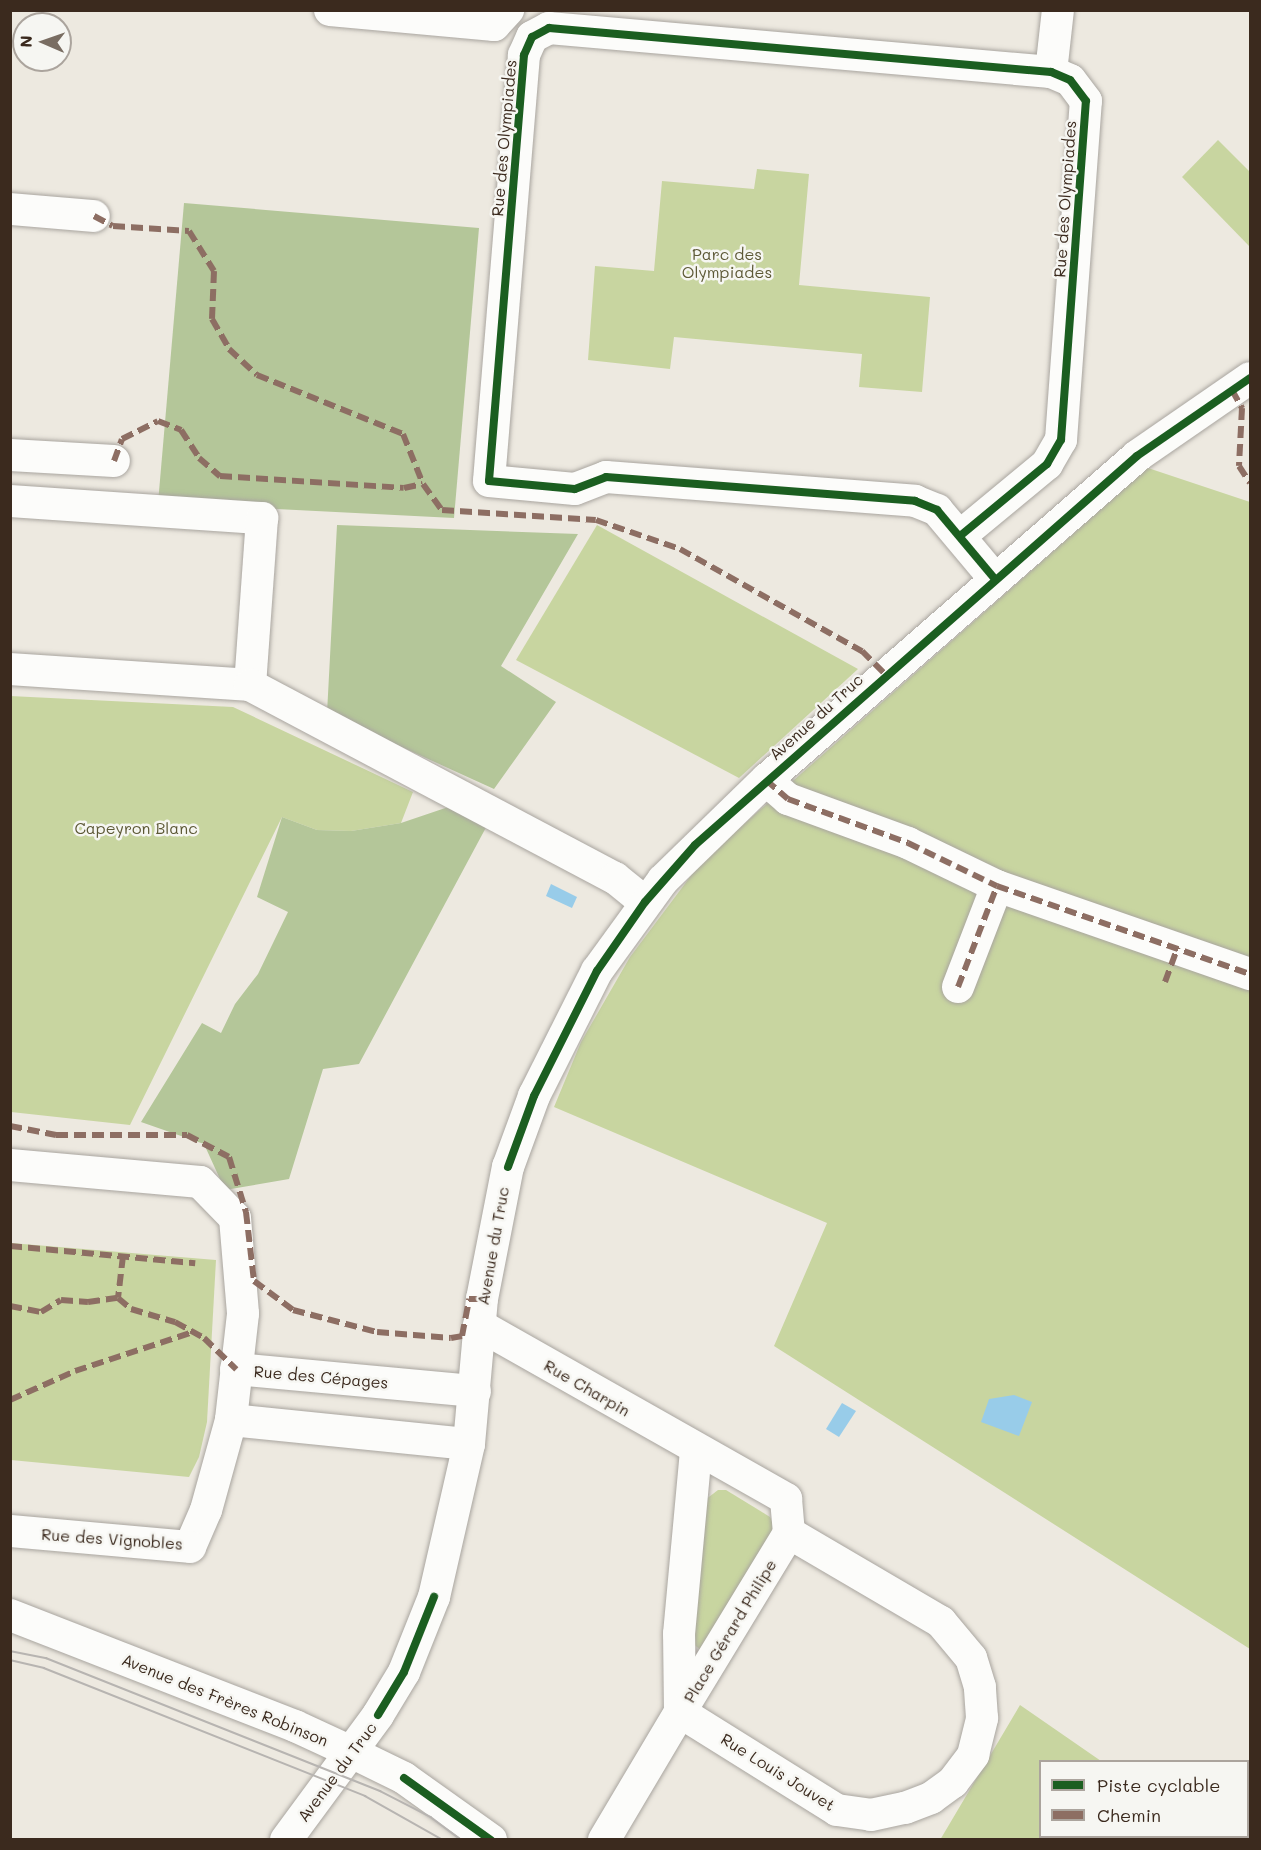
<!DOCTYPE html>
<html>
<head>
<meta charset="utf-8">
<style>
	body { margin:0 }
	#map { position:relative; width:1261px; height:1850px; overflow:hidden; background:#ede9e0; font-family:Mali,sans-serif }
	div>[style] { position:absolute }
	.green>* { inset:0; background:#c8d5a0 }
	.forest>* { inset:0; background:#b4c699 }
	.water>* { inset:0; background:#98cce9 }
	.roads { filter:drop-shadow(0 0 2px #a9a59f) drop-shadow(0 0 2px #a9a59f) }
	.minor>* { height:32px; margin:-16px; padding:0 16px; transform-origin:16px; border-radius:16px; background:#fcfcfa }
	.tram>* { height:1.5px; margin:-0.75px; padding:0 0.75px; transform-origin:0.75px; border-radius:0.75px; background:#b7b4b1 }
	.quiet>* { height:6px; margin-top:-3px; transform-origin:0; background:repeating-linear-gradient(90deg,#8d6e63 0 12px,transparent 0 18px) }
	.cycleway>* { height:8px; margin:-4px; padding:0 4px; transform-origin:4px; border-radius:4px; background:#1b5e20 }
	span { translate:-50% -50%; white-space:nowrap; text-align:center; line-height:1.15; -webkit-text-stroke:5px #f6f6f2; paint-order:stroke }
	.street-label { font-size:16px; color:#3b2a1e }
	.park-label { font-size:16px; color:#5c5835 }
	.frame { position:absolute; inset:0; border:12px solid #3b2a1e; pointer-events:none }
	.legend { position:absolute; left:1039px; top:1760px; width:210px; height:78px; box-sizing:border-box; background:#f6f6f2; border:2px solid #aba49d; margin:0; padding:8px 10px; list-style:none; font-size:18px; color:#3b2a1e }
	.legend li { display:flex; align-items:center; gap:12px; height:30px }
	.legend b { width:30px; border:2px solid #aba49d }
	.north { position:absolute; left:12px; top:12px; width:60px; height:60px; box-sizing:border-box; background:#f6f6f2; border:2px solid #aba49d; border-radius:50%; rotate:272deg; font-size:16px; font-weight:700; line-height:24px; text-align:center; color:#3b2a1e }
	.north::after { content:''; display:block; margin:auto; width:21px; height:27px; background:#796d62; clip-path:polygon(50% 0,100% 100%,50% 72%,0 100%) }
</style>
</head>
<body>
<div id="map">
	<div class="green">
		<i style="clip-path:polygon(1218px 140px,1250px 172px,1250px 247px,1182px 177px)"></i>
		<i style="clip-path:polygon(757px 169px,809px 174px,799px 285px,930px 297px,922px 392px,859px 387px,862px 354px,674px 337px,670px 369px,588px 360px,595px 266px,654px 271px,662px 181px,754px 189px)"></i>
		<i style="clip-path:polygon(1148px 468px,1250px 502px,1250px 1649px,774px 1346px,827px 1223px,554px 1107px,581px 1042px,630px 957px,702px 861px)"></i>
		<i style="clip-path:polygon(597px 525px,858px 669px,739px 778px,516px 660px)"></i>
		<i style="clip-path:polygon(10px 696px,233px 707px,413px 792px,401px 823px,351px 831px,317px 830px,282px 817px,130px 1125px,11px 1112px)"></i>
		<i style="clip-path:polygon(11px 1243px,216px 1260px,207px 1422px,199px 1457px,189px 1477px,11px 1460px)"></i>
		<i style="clip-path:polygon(718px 1490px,726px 1490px,770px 1517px,778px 1534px,702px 1651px,692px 1643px,705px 1500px)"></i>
		<i style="clip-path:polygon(1020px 1705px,1101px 1761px,1040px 1762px,1040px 1836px,1214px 1839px,940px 1840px)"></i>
	</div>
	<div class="forest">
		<i style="clip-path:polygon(184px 203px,479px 228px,454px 518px,158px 503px)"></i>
		<i style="clip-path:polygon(337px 525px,578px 534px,501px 666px,556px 702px,494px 789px,327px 713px)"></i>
		<i style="clip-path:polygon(466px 801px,490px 820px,359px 1064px,323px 1069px,289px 1179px,225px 1190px,204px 1144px,141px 1122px,202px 1023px,221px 1033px,235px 1004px,258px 974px,288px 912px,257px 897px,282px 817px,317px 830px,351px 831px,401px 823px)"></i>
	</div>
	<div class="water">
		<i style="clip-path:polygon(551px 884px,577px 897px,572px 908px,546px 896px)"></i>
		<i style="clip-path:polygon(1014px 1395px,1032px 1402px,1019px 1436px,981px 1422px,989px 1399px)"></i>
		<i style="clip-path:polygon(842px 1403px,856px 1411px,839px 1437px,826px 1429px)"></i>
	</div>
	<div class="roads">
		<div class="minor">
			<i style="left:330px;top:10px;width:165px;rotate:5.2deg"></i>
			<i style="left:494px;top:25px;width:21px;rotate:-47deg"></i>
			<i style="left:1051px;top:72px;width:62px;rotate:-83.6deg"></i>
			<i style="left:10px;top:209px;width:84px;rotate:4.8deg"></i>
			<i style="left:10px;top:455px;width:104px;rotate:3.3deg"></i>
			<i style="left:10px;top:501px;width:253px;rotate:3.9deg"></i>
			<i style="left:262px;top:518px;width:167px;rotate:94.1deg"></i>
			<i style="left:960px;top:536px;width:113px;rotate:-39.6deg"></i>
			<i style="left:1047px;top:464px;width:28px;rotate:-60deg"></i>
			<i style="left:1061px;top:440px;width:340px;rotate:-85.8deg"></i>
			<i style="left:1086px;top:101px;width:26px;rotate:-127deg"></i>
			<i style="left:1070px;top:80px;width:21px;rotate:-157deg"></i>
			<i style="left:1051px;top:72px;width:504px;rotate:-174.99deg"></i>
			<i style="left:549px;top:28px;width:19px;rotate:152deg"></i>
			<i style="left:532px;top:37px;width:20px;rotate:114deg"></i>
			<i style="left:524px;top:55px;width:427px;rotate:94.7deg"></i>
			<i style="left:489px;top:481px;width:86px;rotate:5.3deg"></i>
			<i style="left:575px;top:489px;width:33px;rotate:-21deg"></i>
			<i style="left:606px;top:477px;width:310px;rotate:4.4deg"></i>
			<i style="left:915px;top:501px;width:24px;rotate:22deg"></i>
			<i style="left:937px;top:510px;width:89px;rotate:50deg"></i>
			<i style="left:10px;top:669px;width:241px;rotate:3.8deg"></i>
			<i style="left:250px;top:685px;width:413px;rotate:27.9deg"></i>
			<i style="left:615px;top:878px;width:38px;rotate:39deg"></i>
			<i style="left:766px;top:780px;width:29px;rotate:41deg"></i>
			<i style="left:788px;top:799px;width:128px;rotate:20.1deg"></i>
			<i style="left:908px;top:843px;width:99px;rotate:25.8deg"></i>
			<i style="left:997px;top:886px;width:268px;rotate:19.2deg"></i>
			<i style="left:958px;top:987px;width:108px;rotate:-68.9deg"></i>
			<i style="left:10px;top:1165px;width:191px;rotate:5.1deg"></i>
			<i style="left:200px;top:1182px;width:50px;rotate:45.8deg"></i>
			<i style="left:235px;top:1218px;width:96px;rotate:85.2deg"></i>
			<i style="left:243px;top:1314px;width:107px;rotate:96.5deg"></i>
			<i style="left:231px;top:1420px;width:93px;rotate:105.5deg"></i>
			<i style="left:206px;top:1510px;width:40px;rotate:113.4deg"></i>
			<i style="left:190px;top:1547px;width:181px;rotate:-174.9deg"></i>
			<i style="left:479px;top:1325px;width:353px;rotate:29.5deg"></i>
			<i style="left:786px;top:1499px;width:34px;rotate:85deg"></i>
			<i style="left:789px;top:1533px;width:210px;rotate:121.3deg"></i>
			<i style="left:680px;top:1712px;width:78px;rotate:-90.7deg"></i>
			<i style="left:679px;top:1634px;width:185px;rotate:-84.7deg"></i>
			<i style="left:236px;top:1369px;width:240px;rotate:5.3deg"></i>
			<i style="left:231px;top:1420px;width:239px;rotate:5.8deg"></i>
			<i style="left:10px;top:1615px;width:306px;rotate:21.3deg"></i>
			<i style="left:295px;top:1726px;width:62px;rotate:24.9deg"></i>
			<i style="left:351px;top:1752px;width:59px;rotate:26.1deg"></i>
			<i style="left:404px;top:1778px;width:107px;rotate:35.5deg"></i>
			<i style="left:286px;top:1840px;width:155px;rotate:-53.6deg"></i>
			<i style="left:378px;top:1715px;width:50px;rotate:-58.8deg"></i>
			<i style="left:404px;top:1672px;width:81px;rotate:-68.2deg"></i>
			<i style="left:434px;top:1597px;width:157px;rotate:-77.1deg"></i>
			<i style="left:469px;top:1444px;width:146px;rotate:-84.9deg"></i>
			<i style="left:482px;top:1299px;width:135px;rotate:-78.9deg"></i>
			<i style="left:508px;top:1167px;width:76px;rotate:-69.9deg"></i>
			<i style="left:534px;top:1096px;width:140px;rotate:-63.3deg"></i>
			<i style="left:597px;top:971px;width:112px;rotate:-54deg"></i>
			<i style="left:663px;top:880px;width:144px;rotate:-44.2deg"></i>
			<i style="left:766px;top:780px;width:493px;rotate:-41.1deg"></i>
			<i style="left:1137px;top:456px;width:137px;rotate:-34.6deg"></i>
			<i style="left:604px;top:1840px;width:149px;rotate:-59.3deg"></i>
			<i style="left:680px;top:1712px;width:185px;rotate:32deg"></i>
			<i style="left:837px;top:1810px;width:34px;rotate:8deg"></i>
			<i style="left:871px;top:1815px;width:35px;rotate:-12deg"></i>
			<i style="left:905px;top:1808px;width:28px;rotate:-21deg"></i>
			<i style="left:931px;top:1798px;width:27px;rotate:-36deg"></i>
			<i style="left:953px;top:1782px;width:34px;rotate:-53deg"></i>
			<i style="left:973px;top:1755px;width:38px;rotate:-76deg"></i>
			<i style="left:982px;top:1718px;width:31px;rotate:-94deg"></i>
			<i style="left:980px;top:1687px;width:30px;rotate:-107deg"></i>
			<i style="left:971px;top:1658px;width:47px;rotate:-129.8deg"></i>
			<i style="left:941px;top:1622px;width:176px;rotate:-149.6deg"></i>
		</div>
	</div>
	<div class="tram">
		<i style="left:10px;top:1651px;width:37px;rotate:11deg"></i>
		<i style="left:46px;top:1658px;width:360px;rotate:21.7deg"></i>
		<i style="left:380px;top:1791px;width:57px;rotate:27deg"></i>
		<i style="left:431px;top:1817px;width:39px;rotate:37deg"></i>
		<i style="left:10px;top:1660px;width:35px;rotate:13deg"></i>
		<i style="left:44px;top:1668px;width:346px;rotate:21.7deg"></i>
		<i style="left:365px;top:1796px;width:90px;rotate:29.4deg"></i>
	</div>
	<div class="quiet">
		<i style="left:94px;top:216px;width:21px;rotate:28deg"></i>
		<i style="left:113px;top:226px;width:76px;rotate:3.8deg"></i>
		<i style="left:189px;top:231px;width:47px;rotate:58deg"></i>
		<i style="left:214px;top:271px;width:48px;rotate:92.4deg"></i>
		<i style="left:212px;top:319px;width:34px;rotate:60deg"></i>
		<i style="left:229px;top:349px;width:38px;rotate:43deg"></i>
		<i style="left:257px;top:375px;width:157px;rotate:22deg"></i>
		<i style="left:403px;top:434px;width:54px;rotate:68.2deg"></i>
		<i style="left:423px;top:484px;width:32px;rotate:54deg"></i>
		<i style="left:442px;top:510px;width:154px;rotate:3.7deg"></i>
		<i style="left:596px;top:520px;width:89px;rotate:19deg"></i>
		<i style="left:680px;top:549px;width:209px;rotate:29.3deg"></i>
		<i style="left:862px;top:651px;width:33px;rotate:45deg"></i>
		<i style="left:1232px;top:390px;width:21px;rotate:61deg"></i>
		<i style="left:1242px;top:408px;width:58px;rotate:93deg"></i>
		<i style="left:1239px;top:466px;width:20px;rotate:57deg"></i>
		<i style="left:114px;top:461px;width:23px;rotate:-70deg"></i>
		<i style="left:122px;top:439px;width:40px;rotate:-26.6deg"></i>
		<i style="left:158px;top:421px;width:25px;rotate:21deg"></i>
		<i style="left:181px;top:430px;width:33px;rotate:57deg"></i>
		<i style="left:199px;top:458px;width:28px;rotate:41deg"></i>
		<i style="left:220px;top:476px;width:184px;rotate:3.7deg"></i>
		<i style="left:404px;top:488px;width:19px;rotate:-12deg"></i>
		<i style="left:766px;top:780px;width:29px;rotate:41deg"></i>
		<i style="left:788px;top:799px;width:128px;rotate:20.1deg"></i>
		<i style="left:908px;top:843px;width:99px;rotate:25.8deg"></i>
		<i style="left:997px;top:886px;width:268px;rotate:19.2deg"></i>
		<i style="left:1165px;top:982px;width:37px;rotate:-70deg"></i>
		<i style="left:958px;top:987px;width:108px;rotate:-68.9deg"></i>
		<i style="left:10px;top:1126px;width:47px;rotate:11.1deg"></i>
		<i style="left:56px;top:1135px;width:131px"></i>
		<i style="left:187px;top:1135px;width:47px;rotate:27.6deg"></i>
		<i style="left:229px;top:1157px;width:58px;rotate:72.8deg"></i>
		<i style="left:246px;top:1212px;width:69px;rotate:83.4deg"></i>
		<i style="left:254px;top:1281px;width:49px;rotate:36.6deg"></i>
		<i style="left:293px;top:1310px;width:87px;rotate:14.7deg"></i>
		<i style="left:377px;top:1332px;width:74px;rotate:4.6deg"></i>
		<i style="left:451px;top:1338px;width:11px;rotate:-10deg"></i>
		<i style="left:462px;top:1336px;width:38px;rotate:-79deg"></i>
		<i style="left:469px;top:1299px;width:13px"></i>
		<i style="left:10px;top:1246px;width:186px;rotate:5.3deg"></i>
		<i style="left:123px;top:1256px;width:42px;rotate:96.8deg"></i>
		<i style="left:118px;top:1298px;width:17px;rotate:40deg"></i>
		<i style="left:131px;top:1309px;width:46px;rotate:16.5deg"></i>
		<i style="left:175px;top:1322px;width:33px;rotate:29deg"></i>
		<i style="left:204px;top:1338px;width:45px;rotate:44.1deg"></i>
		<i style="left:10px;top:1306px;width:32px;rotate:11deg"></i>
		<i style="left:41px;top:1312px;width:23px;rotate:-31deg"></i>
		<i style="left:61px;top:1300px;width:27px;rotate:4deg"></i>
		<i style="left:88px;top:1302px;width:30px;rotate:-8deg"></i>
		<i style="left:10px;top:1400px;width:71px;rotate:-24deg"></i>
		<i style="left:75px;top:1371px;width:124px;rotate:-18.3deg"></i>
	</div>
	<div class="cycleway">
		<i style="left:960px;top:536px;width:113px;rotate:-39.6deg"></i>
		<i style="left:1047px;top:464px;width:28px;rotate:-60deg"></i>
		<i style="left:1061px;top:440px;width:340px;rotate:-85.8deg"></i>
		<i style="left:1086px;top:101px;width:26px;rotate:-127deg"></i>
		<i style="left:1070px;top:80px;width:21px;rotate:-157deg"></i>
		<i style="left:1051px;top:72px;width:504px;rotate:-174.99deg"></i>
		<i style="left:549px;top:28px;width:19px;rotate:152deg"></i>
		<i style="left:532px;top:37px;width:20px;rotate:114deg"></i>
		<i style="left:524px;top:55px;width:427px;rotate:94.7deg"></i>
		<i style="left:489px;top:481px;width:86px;rotate:5.3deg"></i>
		<i style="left:575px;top:489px;width:33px;rotate:-21deg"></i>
		<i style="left:606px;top:477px;width:310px;rotate:4.4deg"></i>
		<i style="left:915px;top:501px;width:24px;rotate:22deg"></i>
		<i style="left:937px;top:510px;width:89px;rotate:50deg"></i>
		<i style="left:508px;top:1167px;width:76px;rotate:-69.9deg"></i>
		<i style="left:534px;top:1096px;width:140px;rotate:-63.3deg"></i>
		<i style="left:597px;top:971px;width:84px;rotate:-55.2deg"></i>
		<i style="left:645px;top:902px;width:76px;rotate:-48.7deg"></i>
		<i style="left:695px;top:845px;width:589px;rotate:-41.35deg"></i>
		<i style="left:1137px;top:456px;width:137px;rotate:-34.6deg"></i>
		<i style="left:378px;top:1715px;width:50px;rotate:-58.8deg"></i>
		<i style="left:404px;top:1672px;width:81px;rotate:-68.2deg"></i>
		<i style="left:404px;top:1778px;width:107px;rotate:35.5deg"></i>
	</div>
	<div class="street-label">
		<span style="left:504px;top:138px;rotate:-85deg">Rue des Olympiades</span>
		<span style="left:1065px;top:199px;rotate:-86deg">Rue des Olympiades</span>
		<span style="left:816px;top:717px;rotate:-42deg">Avenue du Truc</span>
		<span style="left:493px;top:1246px;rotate:-80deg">Avenue du Truc</span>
		<span style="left:321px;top:1377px;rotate:5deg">Rue des Cépages</span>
		<span style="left:587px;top:1388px;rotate:30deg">Rue Charpin</span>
		<span style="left:112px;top:1539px;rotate:4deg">Rue des Vignobles</span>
		<span style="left:730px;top:1631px;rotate:-59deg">Place Gérard Philipe</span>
		<span style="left:225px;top:1700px;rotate:22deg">Avenue des Frères Robinson</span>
		<span style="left:337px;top:1772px;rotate:-53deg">Avenue du Truc</span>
		<span style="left:778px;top:1772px;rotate:32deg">Rue Louis Jouvet</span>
	</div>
	<div class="park-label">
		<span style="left:727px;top:263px">Parc des<br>Olympiades</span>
		<span style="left:136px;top:828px">Capeyron Blanc</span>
	</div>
	<div class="frame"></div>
	<ul class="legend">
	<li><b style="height:8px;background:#1b5e20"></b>Piste cyclable</li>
	<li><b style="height:8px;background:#8d6e63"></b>Chemin</li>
	</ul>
	<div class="north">N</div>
</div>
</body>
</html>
